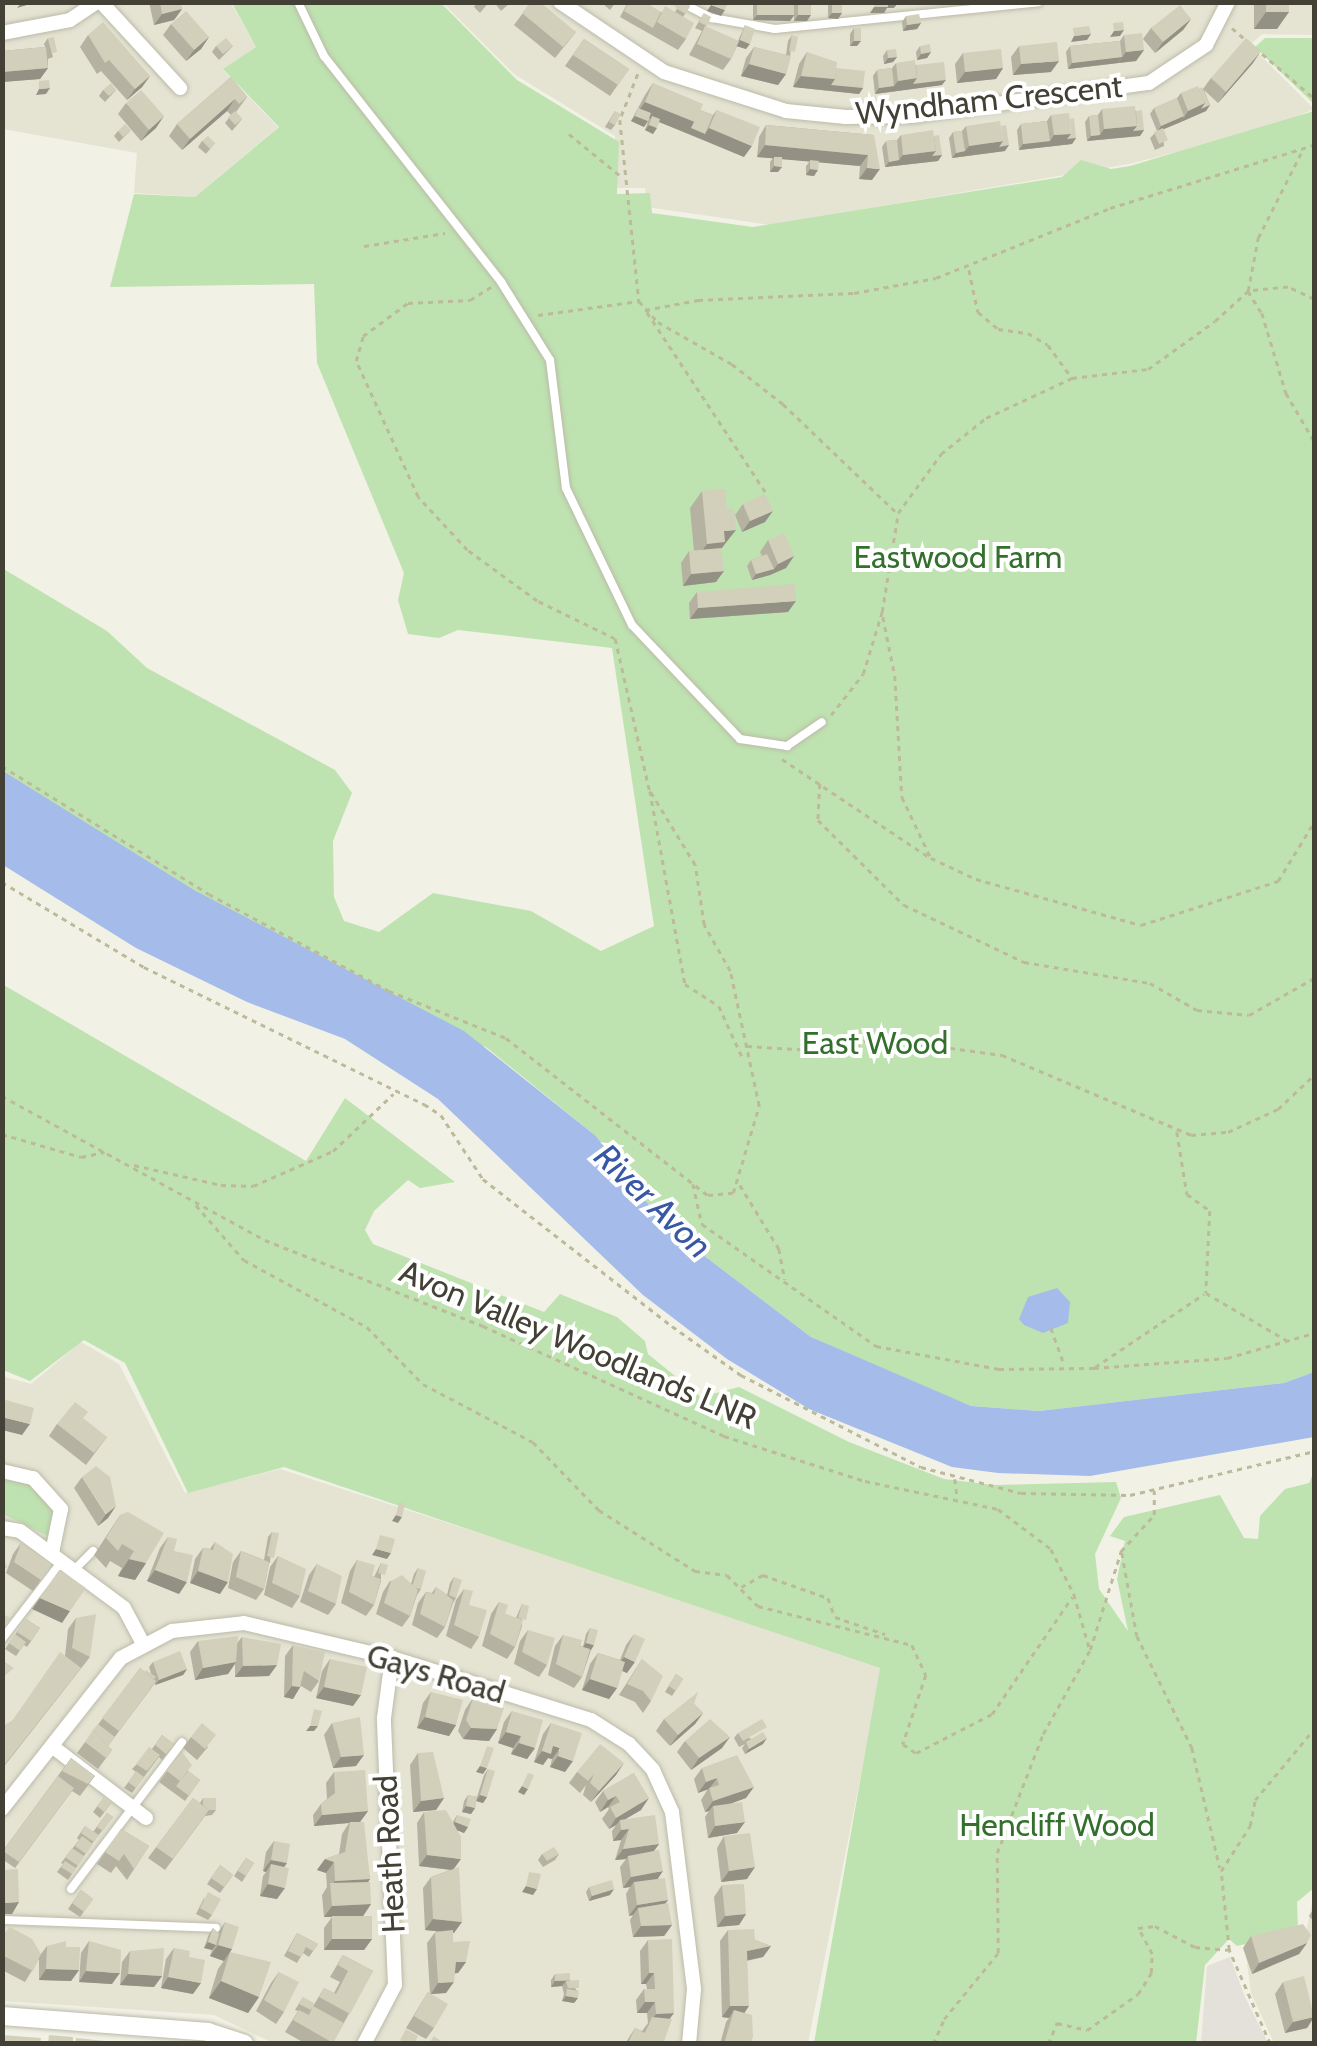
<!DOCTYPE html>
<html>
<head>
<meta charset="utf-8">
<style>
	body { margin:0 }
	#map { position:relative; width:1317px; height:2046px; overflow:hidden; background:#f1f1e5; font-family:Cabin,sans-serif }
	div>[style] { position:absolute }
	.residential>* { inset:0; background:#e5e4d3 }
	.industrial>* { inset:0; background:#e3e1da }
	.green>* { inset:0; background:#bee3b0 }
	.water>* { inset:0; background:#a5bbea }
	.path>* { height:2.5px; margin-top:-1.25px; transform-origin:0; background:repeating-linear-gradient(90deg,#bcba9b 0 5px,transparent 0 10px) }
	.roads { filter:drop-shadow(0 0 2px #bcbaa8) drop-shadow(0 0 2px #bcbaa8) }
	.service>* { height:8px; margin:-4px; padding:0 4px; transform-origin:4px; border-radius:4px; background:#fff }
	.minor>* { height:14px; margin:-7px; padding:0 7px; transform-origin:7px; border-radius:7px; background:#fff }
	.tertiary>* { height:18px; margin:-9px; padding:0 9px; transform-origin:9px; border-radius:9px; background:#fff }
	.wall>* { inset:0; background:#b5b2a1 }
	.shaded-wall>* { inset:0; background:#939183 }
	.building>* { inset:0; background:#d2cfbb }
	span { translate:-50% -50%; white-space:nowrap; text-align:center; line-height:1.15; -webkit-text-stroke:8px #fff; paint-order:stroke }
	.street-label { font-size:32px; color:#434135 }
	.park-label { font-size:32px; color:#34702d }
	.water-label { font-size:35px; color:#3758a6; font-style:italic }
	.frame { position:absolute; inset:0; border:5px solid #434135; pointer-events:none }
</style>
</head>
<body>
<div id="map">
	<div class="residential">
		<i style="clip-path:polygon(2px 3px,231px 3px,256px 47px,223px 70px,278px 127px,195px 197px,134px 193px,137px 153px,3px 129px)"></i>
		<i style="clip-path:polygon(443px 3px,1314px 3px,1314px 35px,1262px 34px,1250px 45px,1314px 109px,1264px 130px,1129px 164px,770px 225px,647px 207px,645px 188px,613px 188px,615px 136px,514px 74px)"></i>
		<i style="clip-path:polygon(81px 1342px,119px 1364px,185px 1493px,280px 1469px,883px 1663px,808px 2043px,273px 2043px,214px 2015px,3px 2001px,2px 1376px,31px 1384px)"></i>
		<i style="clip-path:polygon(1314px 1893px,1314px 2043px,1274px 2043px,1251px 1993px,1244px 1941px,1306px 1933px)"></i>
	</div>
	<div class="industrial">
		<i style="clip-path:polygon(1230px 1957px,1245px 1997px,1268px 2043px,1201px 2043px,1207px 1966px)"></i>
	</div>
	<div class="green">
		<i style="clip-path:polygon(232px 3px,441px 3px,517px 80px,619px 142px,617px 194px,650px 193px,652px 213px,753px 227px,1062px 177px,1081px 160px,1111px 169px,1130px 166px,1314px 111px,1314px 1372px,1284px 1383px,1039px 1411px,971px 1406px,928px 1390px,811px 1337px,665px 1226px,596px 1136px,486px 1047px,435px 1028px,3px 785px,2px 568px,107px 631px,147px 668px,335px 770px,352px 793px,333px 841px,334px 897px,344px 921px,379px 932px,433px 893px,531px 911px,601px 951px,654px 926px,612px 648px,458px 630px,439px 638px,408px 634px,398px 600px,404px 573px,317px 363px,314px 284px,110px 287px,134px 194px,195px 197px,279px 127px,223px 69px,256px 47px)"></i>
		<i style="clip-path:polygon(1265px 38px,1314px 38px,1314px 104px,1255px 47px)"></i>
		<i style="clip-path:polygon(2px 984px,306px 1161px,345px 1098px,455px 1182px,420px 1188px,408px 1180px,374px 1211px,365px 1230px,373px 1244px,544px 1312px,560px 1294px,617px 1317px,645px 1341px,648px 1354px,701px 1397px,739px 1387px,849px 1442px,944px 1479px,993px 1485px,1116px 1482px,1121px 1498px,1095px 1554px,1099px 1589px,1128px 1631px,1117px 1579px,1125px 1541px,1110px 1536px,1124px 1517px,1220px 1495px,1244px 1538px,1258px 1539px,1260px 1516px,1285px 1489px,1309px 1483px,1314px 1472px,1314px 1888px,1297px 1902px,1298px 1931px,1237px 1946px,1229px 1939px,1205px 1965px,1196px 2043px,814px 2043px,880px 1668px,284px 1467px,188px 1493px,125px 1363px,84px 1340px,30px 1381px,3px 1370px)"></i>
		<i style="clip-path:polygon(3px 1478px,31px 1483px,54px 1510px,50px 1537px,3px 1514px)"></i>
	</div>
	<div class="water">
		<i style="clip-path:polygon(3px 771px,194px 890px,464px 1031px,596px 1136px,665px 1226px,811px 1337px,971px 1406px,1039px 1411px,1284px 1383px,1314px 1372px,1314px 1437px,1090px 1476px,998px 1473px,952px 1467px,809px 1409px,727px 1359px,643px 1295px,438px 1099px,345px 1039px,247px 1002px,136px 948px,3px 865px)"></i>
		<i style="clip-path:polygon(1057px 1288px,1070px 1302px,1068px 1323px,1043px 1333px,1024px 1325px,1019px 1319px,1028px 1297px)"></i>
	</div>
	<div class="path">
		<i style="left:1232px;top:28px;width:108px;rotate:40.5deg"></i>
		<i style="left:638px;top:74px;width:49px;rotate:111.4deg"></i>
		<i style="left:620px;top:120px;width:182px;rotate:84deg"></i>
		<i style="left:639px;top:301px;width:28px;rotate:48deg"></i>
		<i style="left:658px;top:322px;width:85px;rotate:29.6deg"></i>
		<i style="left:732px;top:364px;width:65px;rotate:38.1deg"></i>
		<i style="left:783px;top:404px;width:156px;rotate:43.7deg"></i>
		<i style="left:569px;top:134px;width:68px;rotate:39.1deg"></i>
		<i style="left:364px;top:246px;width:82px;rotate:-9.1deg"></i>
		<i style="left:969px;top:270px;width:43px;rotate:77.9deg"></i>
		<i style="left:978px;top:312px;width:26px;rotate:40deg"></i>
		<i style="left:998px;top:329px;width:30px;rotate:8deg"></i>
		<i style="left:1028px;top:333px;width:23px;rotate:31deg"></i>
		<i style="left:1048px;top:345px;width:39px;rotate:54deg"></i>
		<i style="left:1314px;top:299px;width:29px;rotate:-155deg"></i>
		<i style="left:1288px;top:287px;width:40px;rotate:174.3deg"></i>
		<i style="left:1248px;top:291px;width:26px;rotate:58deg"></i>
		<i style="left:1262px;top:313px;width:84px;rotate:73.3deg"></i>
		<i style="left:1286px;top:393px;width:56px;rotate:59.7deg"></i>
		<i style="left:538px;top:315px;width:102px;rotate:-7.9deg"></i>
		<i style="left:765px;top:492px;width:218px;rotate:-123.4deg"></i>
		<i style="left:645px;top:310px;width:54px;rotate:-10.7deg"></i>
		<i style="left:698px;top:300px;width:156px;rotate:-2.6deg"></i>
		<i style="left:854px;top:293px;width:83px;rotate:-10.4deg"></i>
		<i style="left:936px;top:278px;width:188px;rotate:-21.9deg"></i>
		<i style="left:1110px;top:208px;width:214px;rotate:-17.2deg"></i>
		<i style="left:883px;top:617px;width:60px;rotate:78.5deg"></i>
		<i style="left:895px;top:676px;width:121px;rotate:86.7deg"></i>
		<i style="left:902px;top:797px;width:68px;rotate:64.6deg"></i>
		<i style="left:931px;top:858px;width:50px;rotate:25deg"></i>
		<i style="left:976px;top:879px;width:171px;rotate:15.6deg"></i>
		<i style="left:1141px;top:925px;width:144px;rotate:-17.8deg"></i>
		<i style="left:1278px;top:881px;width:69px;rotate:-58.6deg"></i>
		<i style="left:831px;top:715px;width:52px;rotate:-52deg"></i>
		<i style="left:863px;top:674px;width:65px;rotate:-73deg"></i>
		<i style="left:882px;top:612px;width:100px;rotate:-80.8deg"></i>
		<i style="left:898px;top:513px;width:73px;rotate:-53.9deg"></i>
		<i style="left:941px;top:454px;width:58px;rotate:-38.7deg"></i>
		<i style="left:986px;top:418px;width:95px;rotate:-24.9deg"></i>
		<i style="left:1072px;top:378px;width:77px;rotate:-6.8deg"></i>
		<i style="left:1148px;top:369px;width:82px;rotate:-35.6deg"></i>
		<i style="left:1215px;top:321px;width:45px;rotate:-42.3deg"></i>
		<i style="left:1248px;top:291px;width:54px;rotate:-79.3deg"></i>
		<i style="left:1258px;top:238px;width:95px;rotate:-63.2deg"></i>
		<i style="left:782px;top:759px;width:177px;rotate:33.7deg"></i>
		<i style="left:2px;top:766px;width:243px;rotate:31.7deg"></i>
		<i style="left:209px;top:894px;width:204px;rotate:28.3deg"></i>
		<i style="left:389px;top:991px;width:126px;rotate:21.9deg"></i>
		<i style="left:506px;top:1038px;width:256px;rotate:37.9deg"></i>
		<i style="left:708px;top:1195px;width:25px;rotate:-5deg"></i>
		<i style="left:733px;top:1193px;width:91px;rotate:-73.4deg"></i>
		<i style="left:759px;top:1106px;width:138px;rotate:-102.1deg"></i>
		<i style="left:730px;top:971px;width:53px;rotate:-119.5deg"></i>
		<i style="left:704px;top:925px;width:61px;rotate:-98.5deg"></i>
		<i style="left:695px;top:865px;width:88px;rotate:-121.5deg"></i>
		<i style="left:649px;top:790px;width:155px;rotate:-102.7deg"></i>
		<i style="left:615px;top:639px;width:87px;rotate:-154deg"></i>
		<i style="left:537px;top:601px;width:87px;rotate:-143.9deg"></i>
		<i style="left:467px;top:550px;width:72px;rotate:-132.8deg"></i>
		<i style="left:418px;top:497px;width:149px;rotate:-114.5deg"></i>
		<i style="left:356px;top:361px;width:26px;rotate:-74deg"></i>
		<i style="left:363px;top:336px;width:56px;rotate:-36.3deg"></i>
		<i style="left:408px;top:303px;width:62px;rotate:-2.8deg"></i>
		<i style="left:470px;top:300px;width:25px;rotate:-32deg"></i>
		<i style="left:820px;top:784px;width:36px;rotate:93deg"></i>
		<i style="left:818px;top:820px;width:121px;rotate:44.7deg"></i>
		<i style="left:904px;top:905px;width:133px;rotate:25.4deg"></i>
		<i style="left:1024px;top:962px;width:128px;rotate:9.5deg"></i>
		<i style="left:1150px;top:983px;width:54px;rotate:29.9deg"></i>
		<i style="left:1197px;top:1010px;width:52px;rotate:5.5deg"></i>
		<i style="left:1249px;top:1015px;width:75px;rotate:-29.6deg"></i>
		<i style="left:650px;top:791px;width:196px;rotate:79.7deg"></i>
		<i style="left:685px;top:984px;width:40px;rotate:32.9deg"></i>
		<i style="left:719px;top:1006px;width:60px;rotate:65.6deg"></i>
		<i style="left:2px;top:882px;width:165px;rotate:30.9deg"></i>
		<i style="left:144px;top:967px;width:312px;rotate:26.1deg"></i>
		<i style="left:424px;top:1104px;width:20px;rotate:33deg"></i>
		<i style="left:441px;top:1115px;width:77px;rotate:56.7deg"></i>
		<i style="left:483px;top:1179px;width:239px;rotate:37.9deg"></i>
		<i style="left:672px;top:1326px;width:85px;rotate:35.4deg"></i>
		<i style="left:741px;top:1375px;width:202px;rotate:27.1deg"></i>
		<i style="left:921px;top:1467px;width:103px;rotate:14.6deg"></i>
		<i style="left:1021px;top:1493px;width:109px;rotate:1.1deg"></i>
		<i style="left:1130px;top:1495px;width:189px;rotate:-13.4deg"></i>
		<i style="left:747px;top:1046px;width:100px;rotate:3.4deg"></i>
		<i style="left:847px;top:1052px;width:28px;rotate:-32deg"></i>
		<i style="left:871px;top:1037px;width:132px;rotate:7.8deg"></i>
		<i style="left:1002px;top:1055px;width:205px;rotate:22.9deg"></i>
		<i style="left:1191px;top:1135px;width:37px;rotate:-5deg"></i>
		<i style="left:1228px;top:1132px;width:55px;rotate:-24.7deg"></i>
		<i style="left:1278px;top:1109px;width:50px;rotate:-43.4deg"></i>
		<i style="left:2px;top:1096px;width:300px;rotate:28.7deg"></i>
		<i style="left:265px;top:1240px;width:234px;rotate:21.5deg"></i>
		<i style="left:483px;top:1326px;width:265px;rotate:24.5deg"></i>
		<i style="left:724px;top:1436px;width:148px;rotate:17.7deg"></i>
		<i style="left:865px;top:1481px;width:136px;rotate:11.9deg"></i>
		<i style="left:998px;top:1509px;width:66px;rotate:37deg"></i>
		<i style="left:1051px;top:1549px;width:51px;rotate:62.9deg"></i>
		<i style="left:1074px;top:1594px;width:58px;rotate:74.1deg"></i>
		<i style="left:1177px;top:1132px;width:63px;rotate:80.8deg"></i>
		<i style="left:1187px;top:1194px;width:29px;rotate:36deg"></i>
		<i style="left:1210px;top:1211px;width:82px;rotate:92.8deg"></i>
		<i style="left:1206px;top:1293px;width:93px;rotate:30.4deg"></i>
		<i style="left:2px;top:1134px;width:82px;rotate:16.2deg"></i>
		<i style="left:81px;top:1157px;width:24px;rotate:-12deg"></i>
		<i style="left:134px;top:1165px;width:89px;rotate:12.9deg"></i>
		<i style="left:221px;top:1185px;width:32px;rotate:2deg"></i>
		<i style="left:253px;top:1186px;width:87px;rotate:-23.6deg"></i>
		<i style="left:333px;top:1151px;width:83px;rotate:-43.5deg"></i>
		<i style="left:693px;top:1184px;width:41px;rotate:77.3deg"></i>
		<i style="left:702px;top:1224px;width:213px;rotate:35deg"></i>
		<i style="left:876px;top:1346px;width:125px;rotate:10.6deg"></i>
		<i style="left:999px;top:1369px;width:95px;rotate:-0.6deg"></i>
		<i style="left:1094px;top:1368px;width:133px;rotate:-4.3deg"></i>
		<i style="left:1227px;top:1358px;width:91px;rotate:-16deg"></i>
		<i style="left:740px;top:1185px;width:75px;rotate:58.6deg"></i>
		<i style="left:779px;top:1249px;width:31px;rotate:79deg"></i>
		<i style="left:196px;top:1205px;width:73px;rotate:48.9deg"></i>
		<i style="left:244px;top:1260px;width:140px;rotate:28.6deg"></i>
		<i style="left:367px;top:1327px;width:80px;rotate:45.5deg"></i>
		<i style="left:423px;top:1384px;width:124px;rotate:27.8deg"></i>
		<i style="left:533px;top:1442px;width:95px;rotate:45.9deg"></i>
		<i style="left:599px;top:1510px;width:114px;rotate:32.4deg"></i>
		<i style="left:695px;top:1571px;width:32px;rotate:7deg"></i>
		<i style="left:727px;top:1575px;width:44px;rotate:45deg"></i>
		<i style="left:758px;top:1606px;width:159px;rotate:14.2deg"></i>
		<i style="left:912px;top:1645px;width:33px;rotate:65deg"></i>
		<i style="left:926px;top:1675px;width:73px;rotate:108.4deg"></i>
		<i style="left:903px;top:1744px;width:16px;rotate:35deg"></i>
		<i style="left:916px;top:1753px;width:85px;rotate:-27.2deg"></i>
		<i style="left:992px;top:1714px;width:142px;rotate:-55.6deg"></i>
		<i style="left:1051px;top:1328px;width:38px;rotate:70deg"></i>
		<i style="left:1095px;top:1367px;width:131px;rotate:-33.8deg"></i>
		<i style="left:955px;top:1479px;width:16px;rotate:83deg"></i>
		<i style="left:1122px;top:1553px;width:84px;rotate:79.8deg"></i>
		<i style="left:1137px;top:1636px;width:125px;rotate:63.8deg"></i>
		<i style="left:1192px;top:1748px;width:123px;rotate:76.9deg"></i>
		<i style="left:741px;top:1587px;width:25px;rotate:-29deg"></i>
		<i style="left:763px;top:1575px;width:69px;rotate:19.5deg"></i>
		<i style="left:828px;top:1598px;width:20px;rotate:70deg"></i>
		<i style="left:835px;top:1617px;width:53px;rotate:18.8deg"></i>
		<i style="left:933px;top:2044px;width:27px;rotate:-66deg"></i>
		<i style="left:944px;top:2019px;width:85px;rotate:-50.7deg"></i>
		<i style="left:998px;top:1953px;width:100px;rotate:-90.6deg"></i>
		<i style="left:997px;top:1853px;width:128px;rotate:-68.9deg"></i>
		<i style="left:1043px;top:1734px;width:96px;rotate:-60.8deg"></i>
		<i style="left:1090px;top:1650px;width:104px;rotate:-72.6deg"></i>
		<i style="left:1121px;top:1551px;width:49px;rotate:-47.5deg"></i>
		<i style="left:1154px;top:1515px;width:24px;rotate:-90deg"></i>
		<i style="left:1048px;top:2044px;width:23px;rotate:-67deg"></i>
		<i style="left:1057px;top:2023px;width:31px;rotate:13deg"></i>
		<i style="left:1087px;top:2030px;width:62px;rotate:-35.2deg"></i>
		<i style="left:1138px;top:1994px;width:25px;rotate:-58deg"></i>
		<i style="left:1151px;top:1973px;width:19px;rotate:-87deg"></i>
		<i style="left:1152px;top:1954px;width:30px;rotate:-118deg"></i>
		<i style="left:1138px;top:1928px;width:17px;rotate:-7deg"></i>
		<i style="left:1155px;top:1926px;width:45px;rotate:27.7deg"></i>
		<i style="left:1195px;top:1947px;width:33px;rotate:5deg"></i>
		<i style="left:1270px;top:2044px;width:103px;rotate:-113.6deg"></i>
		<i style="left:1229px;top:1950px;width:79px;rotate:-95.8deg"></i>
		<i style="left:1221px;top:1871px;width:54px;rotate:-57.2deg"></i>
		<i style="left:1250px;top:1826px;width:26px;rotate:-79deg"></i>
		<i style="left:1255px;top:1800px;width:92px;rotate:-50.3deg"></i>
	</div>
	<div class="roads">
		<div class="service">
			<i style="left:298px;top:2px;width:60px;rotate:64.3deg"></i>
			<i style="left:324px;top:56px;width:287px;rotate:51.9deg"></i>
			<i style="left:501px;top:282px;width:92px;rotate:57.9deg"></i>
			<i style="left:550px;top:360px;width:129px;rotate:82.9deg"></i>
			<i style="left:566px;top:488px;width:152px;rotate:64.3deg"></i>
			<i style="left:632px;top:625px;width:157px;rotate:46.5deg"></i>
			<i style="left:740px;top:739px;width:48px;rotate:8.5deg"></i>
			<i style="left:787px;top:746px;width:42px;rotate:-34.4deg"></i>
			<i style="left:680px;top:2px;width:36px;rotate:27deg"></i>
			<i style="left:712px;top:18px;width:64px;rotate:9.9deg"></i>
			<i style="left:775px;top:29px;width:265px;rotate:-5.8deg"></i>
			<i style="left:74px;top:1570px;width:27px;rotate:-45deg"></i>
			<i style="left:2px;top:1639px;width:98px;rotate:-52.4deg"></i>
			<i style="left:71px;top:1889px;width:184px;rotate:-52.9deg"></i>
			<i style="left:2px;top:1920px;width:214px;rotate:2.1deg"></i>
		</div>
		<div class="minor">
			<i style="left:101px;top:2px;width:117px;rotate:47.4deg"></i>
			<i style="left:560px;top:2px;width:125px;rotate:33.9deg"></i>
			<i style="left:664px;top:72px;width:128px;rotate:17.7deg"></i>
			<i style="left:786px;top:111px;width:60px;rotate:5.7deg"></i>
			<i style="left:846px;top:117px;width:64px;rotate:-0.9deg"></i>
			<i style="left:910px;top:116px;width:241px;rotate:-7.9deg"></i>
			<i style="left:1149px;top:83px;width:69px;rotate:-33.7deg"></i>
			<i style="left:1206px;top:45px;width:48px;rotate:-62.9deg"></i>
			<i style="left:2px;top:33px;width:69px;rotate:-10.8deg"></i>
			<i style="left:70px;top:20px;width:32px;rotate:-34deg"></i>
			<i style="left:2px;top:1471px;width:32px;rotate:13deg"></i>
			<i style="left:33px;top:1478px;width:42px;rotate:47.9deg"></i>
			<i style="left:61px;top:1509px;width:45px;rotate:101.6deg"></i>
			<i style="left:2px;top:1528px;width:18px;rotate:9deg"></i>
			<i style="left:20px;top:1531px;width:129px;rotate:36.5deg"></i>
			<i style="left:124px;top:1608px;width:38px;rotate:62deg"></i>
			<i style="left:53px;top:1747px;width:117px;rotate:37.4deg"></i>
			<i style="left:2px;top:1809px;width:192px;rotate:-51.8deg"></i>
			<i style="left:121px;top:1658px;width:58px;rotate:-27.9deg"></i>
			<i style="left:172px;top:1631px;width:72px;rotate:-6.3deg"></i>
			<i style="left:244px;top:1623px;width:152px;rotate:13.3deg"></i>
			<i style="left:392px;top:1658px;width:208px;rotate:17.3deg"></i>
			<i style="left:591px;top:1720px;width:45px;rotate:32.3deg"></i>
			<i style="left:629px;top:1744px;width:35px;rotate:47deg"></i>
			<i style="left:653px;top:1770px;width:46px;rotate:65.7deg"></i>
			<i style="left:672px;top:1812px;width:178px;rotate:82.9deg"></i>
			<i style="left:694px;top:1989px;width:55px;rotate:95.2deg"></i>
			<i style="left:364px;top:2044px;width:67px;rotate:-62.3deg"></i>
			<i style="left:395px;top:1985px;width:267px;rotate:-92.4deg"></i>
			<i style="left:384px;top:1718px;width:61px;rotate:-82.4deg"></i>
		</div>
		<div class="tertiary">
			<i style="left:2px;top:2016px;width:207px;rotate:4.4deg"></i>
			<i style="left:208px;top:2032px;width:38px;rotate:18deg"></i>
		</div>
	</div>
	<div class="wall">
		<i style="clip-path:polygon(149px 2px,180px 2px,182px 9px,174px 20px,154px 25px)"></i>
		<i style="clip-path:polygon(477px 2px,489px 2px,480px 13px,474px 7px)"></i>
		<i style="clip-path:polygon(494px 2px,511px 2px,501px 11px)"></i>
		<i style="clip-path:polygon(531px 2px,576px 32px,555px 58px,514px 25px)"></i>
		<i style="clip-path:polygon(601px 2px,616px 2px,610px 10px)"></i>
		<i style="clip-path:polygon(628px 2px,661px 12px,675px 12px,681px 2px,690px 6px,683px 17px,686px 39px,678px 50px,620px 17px)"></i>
		<i style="clip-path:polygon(756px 2px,811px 2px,807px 21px,794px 21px,794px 16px,790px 21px,753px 20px,753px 6px)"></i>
		<i style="clip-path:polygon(830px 2px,842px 2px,838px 19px,828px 18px,828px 6px)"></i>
		<i style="clip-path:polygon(1254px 2px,1289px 2px,1277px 29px,1254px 29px)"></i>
		<i style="clip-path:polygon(704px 13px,706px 27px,738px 41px,745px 25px,746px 49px,737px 46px,731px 59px,723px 70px,689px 55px,702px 31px,695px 28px)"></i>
		<i style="clip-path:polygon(906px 16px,921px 23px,917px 29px,903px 31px,902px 22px)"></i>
		<i style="clip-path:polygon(1191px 19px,1183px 30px,1155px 53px,1143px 39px,1151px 28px)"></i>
		<i style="clip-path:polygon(171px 24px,209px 37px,201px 49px,186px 61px,163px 35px)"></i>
		<i style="clip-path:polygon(854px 28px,857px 46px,850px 46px,850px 34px)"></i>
		<i style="clip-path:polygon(88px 35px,150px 76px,142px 87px,127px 100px,101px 71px,97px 74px,80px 47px)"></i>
		<i style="clip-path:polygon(792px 35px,790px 58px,786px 74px,778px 85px,741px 76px,746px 58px,754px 47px,786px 55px,788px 41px)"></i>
		<i style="clip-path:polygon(1124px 35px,1144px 50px,1136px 61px,1068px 69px,1066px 52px,1070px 46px,1120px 41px)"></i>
		<i style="clip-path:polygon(48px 38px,53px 57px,48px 59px,48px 68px,40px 79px,2px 82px,2px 51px,45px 47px,44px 44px)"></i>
		<i style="clip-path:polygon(584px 39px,629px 69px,610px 96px,565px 66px)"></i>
		<i style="clip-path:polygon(216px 46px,233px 46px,219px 60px,212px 52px)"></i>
		<i style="clip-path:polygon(920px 46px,931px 52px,927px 58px,917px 60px,916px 52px)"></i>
		<i style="clip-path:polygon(1019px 46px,1051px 72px,1013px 75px,1011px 57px)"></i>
		<i style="clip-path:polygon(887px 50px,897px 57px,893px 62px,884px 64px,883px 56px)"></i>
		<i style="clip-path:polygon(807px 52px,836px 68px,863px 88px,859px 94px,793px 87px,799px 64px)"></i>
		<i style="clip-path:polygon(963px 53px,1003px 68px,996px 79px,957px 83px,955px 64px)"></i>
		<i style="clip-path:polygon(896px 63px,916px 65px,942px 85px,875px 94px,873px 76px,877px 70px,892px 68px)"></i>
		<i style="clip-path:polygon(1253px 63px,1218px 103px,1204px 90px,1210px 105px,1206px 111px,1163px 129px,1164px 146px,1155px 150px,1150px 138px,1157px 131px,1150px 114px,1154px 108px,1177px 98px,1181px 93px,1199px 89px,1203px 89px,1211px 78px)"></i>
		<i style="clip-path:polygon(231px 77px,247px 97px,236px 112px,242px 119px,232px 131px,225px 123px,231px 115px,227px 111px,182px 150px,169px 136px,177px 124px)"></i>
		<i style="clip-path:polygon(653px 83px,700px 110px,713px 115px,717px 110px,744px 157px,659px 122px,653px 134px,645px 130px,649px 118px,644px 127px,631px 121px,645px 95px)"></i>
		<i style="clip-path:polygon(103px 90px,116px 90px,105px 102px,99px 96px)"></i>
		<i style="clip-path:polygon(126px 103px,156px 128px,141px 141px,118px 114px)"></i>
		<i style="clip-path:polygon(1102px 109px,1136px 111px,1144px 130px,1140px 136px,1087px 141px,1085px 122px,1089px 116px,1098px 115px)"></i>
		<i style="clip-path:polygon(615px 111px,615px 125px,611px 130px,605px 127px)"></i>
		<i style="clip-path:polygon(1051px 115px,1076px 138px,1072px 144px,1019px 150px,1017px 130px,1021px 124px,1047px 121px)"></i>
		<i style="clip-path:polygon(766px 125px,874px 135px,872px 180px,859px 179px,860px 166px,819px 162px,814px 176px,806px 175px,806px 166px,810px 161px,782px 159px,778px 172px,770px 172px,770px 162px,773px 158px,757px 157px,759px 137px)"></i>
		<i style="clip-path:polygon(966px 126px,1005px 151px,952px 158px,949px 138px,953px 132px,962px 131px)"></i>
		<i style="clip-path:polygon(131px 130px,119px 142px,114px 136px,118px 131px)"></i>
		<i style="clip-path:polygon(901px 135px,934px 136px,942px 155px,938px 161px,885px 167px,882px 147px,886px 141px,897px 140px)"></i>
		<i style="clip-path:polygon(202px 141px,215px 143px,206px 154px,198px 147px)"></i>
		<i style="clip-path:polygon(702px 491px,724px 546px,721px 548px,716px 582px,683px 586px,681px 563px,689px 551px,694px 551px,690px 508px)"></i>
		<i style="clip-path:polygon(743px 504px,765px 522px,742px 532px,735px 515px)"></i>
		<i style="clip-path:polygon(768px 540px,794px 556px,786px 568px,770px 575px,752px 580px,747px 566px,751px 560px,762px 556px,760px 552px)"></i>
		<i style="clip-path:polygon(697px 592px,788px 612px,690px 619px,689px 603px)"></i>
		<i style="clip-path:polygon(57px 1424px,107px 1437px,86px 1465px,49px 1436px)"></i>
		<i style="clip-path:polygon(82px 1477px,108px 1518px,98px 1526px,74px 1488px)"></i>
		<i style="clip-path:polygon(120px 1515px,146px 1563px,135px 1580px,118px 1576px,122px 1568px,110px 1561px,106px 1568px,94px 1555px)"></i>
		<i style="clip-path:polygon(272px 1532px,270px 1563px,269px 1563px,264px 1589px,256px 1600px,228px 1588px,233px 1562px,241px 1551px,264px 1560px,268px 1537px)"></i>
		<i style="clip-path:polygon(168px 1537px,174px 1551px,179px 1594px,147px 1581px,160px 1548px)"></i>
		<i style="clip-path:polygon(215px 1542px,220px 1594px,190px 1583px,195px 1559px,203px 1548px,210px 1549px)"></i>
		<i style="clip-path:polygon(21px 1543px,52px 1564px,33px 1591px,6px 1573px,13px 1554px)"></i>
		<i style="clip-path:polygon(278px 1556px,300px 1596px,292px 1608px,264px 1595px,270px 1567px)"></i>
		<i style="clip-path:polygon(357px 1560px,372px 1576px,374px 1577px,381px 1563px,381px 1581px,374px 1605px,366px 1616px,341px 1603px,350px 1571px)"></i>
		<i style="clip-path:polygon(317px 1564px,336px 1604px,328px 1615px,300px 1602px,309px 1575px)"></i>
		<i style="clip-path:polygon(418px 1568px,421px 1589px,417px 1595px,410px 1616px,402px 1627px,376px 1614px,383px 1592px,390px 1581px,411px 1584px,414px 1574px)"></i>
		<i style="clip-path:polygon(454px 1577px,456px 1598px,453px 1603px,445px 1627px,437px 1638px,412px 1625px,418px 1603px,426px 1592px,432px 1593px,436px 1587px,447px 1595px,450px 1583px)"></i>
		<i style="clip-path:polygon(464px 1589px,479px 1637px,471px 1649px,446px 1636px,456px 1600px)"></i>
		<i style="clip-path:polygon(499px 1602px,505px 1614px,516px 1618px,522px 1604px,522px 1626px,515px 1647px,507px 1659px,482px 1646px,491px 1614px)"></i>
		<i style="clip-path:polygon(76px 1618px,90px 1657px,2px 1769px,2px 1727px,12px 1721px,65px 1656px,68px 1629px)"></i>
		<i style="clip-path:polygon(26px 1619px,40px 1628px,27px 1647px,24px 1645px,16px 1656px,5px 1649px)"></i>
		<i style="clip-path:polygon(590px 1628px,591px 1650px,582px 1677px,574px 1688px,548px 1675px,555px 1646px,563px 1635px,583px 1647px,586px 1634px)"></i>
		<i style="clip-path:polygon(528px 1630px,547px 1665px,539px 1677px,514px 1664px,520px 1641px)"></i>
		<i style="clip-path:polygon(634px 1634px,627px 1673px,622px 1671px,617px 1688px,609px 1699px,582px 1690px,590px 1664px,598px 1653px,620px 1660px,626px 1645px)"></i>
		<i style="clip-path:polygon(242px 1637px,269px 1676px,235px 1677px,235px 1664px,228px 1674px,195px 1680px,190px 1652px,198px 1641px,237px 1643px)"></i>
		<i style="clip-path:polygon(293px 1645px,319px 1681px,311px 1692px,301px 1686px,293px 1699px,284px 1697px,285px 1656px)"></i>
		<i style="clip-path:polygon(330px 1659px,353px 1706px,316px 1698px,322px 1671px)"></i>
		<i style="clip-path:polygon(642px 1659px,651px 1701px,643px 1713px,635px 1702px,619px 1695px)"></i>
		<i style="clip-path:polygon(153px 1662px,187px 1669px,183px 1675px,155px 1685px,155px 1683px,108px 1746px,112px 1750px,98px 1769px,77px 1753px,140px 1668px,145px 1672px,151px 1673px,149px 1667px)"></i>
		<i style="clip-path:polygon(676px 1674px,683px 1679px,672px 1696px,665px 1692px)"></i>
		<i style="clip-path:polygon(431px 1692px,456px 1725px,449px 1736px,417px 1728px,423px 1703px)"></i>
		<i style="clip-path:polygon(473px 1698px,497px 1729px,489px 1741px,463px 1739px,458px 1731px,465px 1710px)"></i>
		<i style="clip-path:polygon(694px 1704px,703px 1713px,695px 1724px,670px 1746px,656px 1731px,664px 1719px)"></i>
		<i style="clip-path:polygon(512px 1711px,535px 1748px,527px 1759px,511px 1754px,513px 1748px,498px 1743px,504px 1722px)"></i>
		<i style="clip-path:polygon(332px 1723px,356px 1766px,333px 1768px,324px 1735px)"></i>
		<i style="clip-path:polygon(551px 1723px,565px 1772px,550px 1767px,552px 1759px,548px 1758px,543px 1765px,534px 1762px,543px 1734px)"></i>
		<i style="clip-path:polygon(738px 1733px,763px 1744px,745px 1754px,742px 1748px,745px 1744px,739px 1747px,734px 1738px)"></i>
		<i style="clip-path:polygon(162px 1735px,174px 1744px,162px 1760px,159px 1757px,132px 1793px,124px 1788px,136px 1772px,132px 1769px,152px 1749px)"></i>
		<i style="clip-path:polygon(191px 1737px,208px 1747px,197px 1760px,183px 1748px)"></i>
		<i style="clip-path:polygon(685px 1741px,722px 1748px,691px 1770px,677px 1752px)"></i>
		<i style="clip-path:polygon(182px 1752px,188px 1771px,200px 1780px,185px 1801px,159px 1782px)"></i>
		<i style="clip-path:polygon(418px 1753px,444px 1798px,436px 1810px,413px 1812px,410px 1765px)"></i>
		<i style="clip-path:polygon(71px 1758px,95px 1776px,80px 1796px,72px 1791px,15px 1868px,2px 1859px,2px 1852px)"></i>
		<i style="clip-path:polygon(702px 1768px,746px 1798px,732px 1803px,737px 1833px,708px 1838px,705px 1817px,709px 1811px,705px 1812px,701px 1800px,708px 1789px,698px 1793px,694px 1779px)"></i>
		<i style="clip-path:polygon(488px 1769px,487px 1797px,483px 1803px,476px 1801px,475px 1808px,471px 1814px,462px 1812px,464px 1801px,468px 1795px,477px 1797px,484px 1775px)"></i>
		<i style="clip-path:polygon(334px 1772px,368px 1811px,360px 1822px,370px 1879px,368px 1882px,371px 1904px,363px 1916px,372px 1939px,364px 1950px,324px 1950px,324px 1928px,332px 1917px,324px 1917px,322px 1895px,327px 1887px,326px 1873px,317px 1870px,325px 1859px,339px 1854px,342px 1834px,349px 1823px,314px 1826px,313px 1815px,321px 1804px,327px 1799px,326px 1783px)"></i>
		<i style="clip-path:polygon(577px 1772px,616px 1775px,591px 1802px,583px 1795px,586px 1785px,580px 1793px,569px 1783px)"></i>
		<i style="clip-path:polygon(634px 1773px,641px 1810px,626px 1819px,659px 1844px,654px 1851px,658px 1879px,668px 1900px,665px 1904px,672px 1925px,664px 1936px,633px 1937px,630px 1920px,633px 1915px,629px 1916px,626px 1894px,630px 1887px,623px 1888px,620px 1867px,626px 1859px,615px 1860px,621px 1840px,613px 1841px,612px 1831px,616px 1825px,609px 1829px,602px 1819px,609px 1809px,608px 1807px,600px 1812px,595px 1802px,603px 1791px)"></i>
		<i style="clip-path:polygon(105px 1796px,112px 1802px,100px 1818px,93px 1812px)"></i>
		<i style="clip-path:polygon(193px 1798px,200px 1803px,203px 1798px,216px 1810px,212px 1815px,205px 1816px,165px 1870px,148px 1858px)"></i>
		<i style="clip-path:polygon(424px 1812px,453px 1822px,457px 1815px,468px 1827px,464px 1833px,458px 1830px,454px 1869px,462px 1922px,453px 1933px,453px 1942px,466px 1962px,458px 1973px,455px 1973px,446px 1993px,431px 1994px,434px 2028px,426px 2039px,406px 2028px,428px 1992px,430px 1994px,427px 1943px,436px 1931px,425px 1930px,423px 1888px,431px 1877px,450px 1870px,419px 1866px,417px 1823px)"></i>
		<i style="clip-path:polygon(107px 1813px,113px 1817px,94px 1841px,68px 1880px,57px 1872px,63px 1864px,61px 1863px,79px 1840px,77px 1838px,85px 1826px,93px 1832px)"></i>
		<i style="clip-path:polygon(121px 1829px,149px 1846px,127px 1880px,116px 1866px,111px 1873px,97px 1864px)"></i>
		<i style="clip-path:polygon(724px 1836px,747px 1879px,721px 1882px,717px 1848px)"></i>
		<i style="clip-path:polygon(274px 1841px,287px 1863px,284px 1867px,277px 1899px,260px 1896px,263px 1876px,266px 1872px,263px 1871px,266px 1852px)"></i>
		<i style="clip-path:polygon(542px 1854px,559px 1854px,555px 1860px,543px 1867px,538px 1860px)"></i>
		<i style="clip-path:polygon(246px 1858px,254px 1863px,242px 1882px,234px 1876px)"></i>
		<i style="clip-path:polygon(220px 1865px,233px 1875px,220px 1893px,207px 1884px)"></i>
		<i style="clip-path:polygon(722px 1885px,746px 1914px,739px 1925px,717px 1927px,714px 1897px)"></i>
		<i style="clip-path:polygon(589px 1887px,610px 1895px,589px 1901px,586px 1892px)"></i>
		<i style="clip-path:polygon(81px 1890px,93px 1899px,80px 1917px,68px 1909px)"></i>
		<i style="clip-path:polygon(204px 1898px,212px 1915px,208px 1920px,196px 1914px)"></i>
		<i style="clip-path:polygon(1314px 1908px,1314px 1922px,1309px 1916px)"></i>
		<i style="clip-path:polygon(225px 1922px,232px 1949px,224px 1961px,210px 1956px,212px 1950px,204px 1948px,209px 1934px,213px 1928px,218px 1933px)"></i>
		<i style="clip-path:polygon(728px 1930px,771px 1946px,763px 1957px,747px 1961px,744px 2013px,750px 2044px,720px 2044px,726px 2022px,729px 2018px,722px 2017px,720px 1941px)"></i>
		<i style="clip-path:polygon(297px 1933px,318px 1944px,309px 1957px,303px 1953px,297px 1963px,284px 1956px)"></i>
		<i style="clip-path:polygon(2px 1936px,41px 1954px,47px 1946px,66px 1947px,79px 1970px,71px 1981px,39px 1980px,39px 1959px,25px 1982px,2px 1970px)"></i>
		<i style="clip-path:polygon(1251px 1936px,1307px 1943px,1299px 1954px,1252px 1974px,1243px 1948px)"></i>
		<i style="clip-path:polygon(648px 1940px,670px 2019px,663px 2044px,625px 2044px,635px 2028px,642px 2031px,648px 2023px,647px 2013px,637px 2013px,636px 2000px,644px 1989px,647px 1989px,646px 1984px,641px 1984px,640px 1951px)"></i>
		<i style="clip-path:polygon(89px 1941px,112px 1984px,79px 1982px,81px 1953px)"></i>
		<i style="clip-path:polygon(174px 1948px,189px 1957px,193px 1994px,161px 1988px,166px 1959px)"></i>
		<i style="clip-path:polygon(130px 1951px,162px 1976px,154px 1987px,120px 1985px,122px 1962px)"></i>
		<i style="clip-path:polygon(230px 1952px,259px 1997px,248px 2013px,209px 1998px,218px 1969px)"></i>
		<i style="clip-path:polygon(343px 1955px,373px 1971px,332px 2044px,306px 2044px,285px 2032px,298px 2011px,295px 2010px,303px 1997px,312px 2008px,324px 1988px,334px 1993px,340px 1982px,330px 1977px)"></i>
		<i style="clip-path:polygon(279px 1972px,284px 2012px,276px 2024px,256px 2011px,271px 1983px)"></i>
		<i style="clip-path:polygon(555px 1974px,570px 1980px,577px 1991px,578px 1998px,574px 2003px,562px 2001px,564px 1994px,562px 1986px,551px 1987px,551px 1980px)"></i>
		<i style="clip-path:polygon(1283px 1982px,1314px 2017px,1307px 2028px,1285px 2033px,1275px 1994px)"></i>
	</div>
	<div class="shaded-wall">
		<i style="clip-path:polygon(22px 2px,37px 2px,17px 8px)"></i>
		<i style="clip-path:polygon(889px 2px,898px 3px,894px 8px,887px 8px,884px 13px,870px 13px,874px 7px,886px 7px)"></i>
		<i style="clip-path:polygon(711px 5px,725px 10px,721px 16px,707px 11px)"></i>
		<i style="clip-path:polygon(182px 9px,174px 20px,154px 25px,162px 14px)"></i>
		<i style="clip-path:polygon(1266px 12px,1289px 12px,1277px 29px,1254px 29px)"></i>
		<i style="clip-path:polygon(832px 13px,842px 13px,838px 19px,828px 18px)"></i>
		<i style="clip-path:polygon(757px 15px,794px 15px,790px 21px,753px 20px)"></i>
		<i style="clip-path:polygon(798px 15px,811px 15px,807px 21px,794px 21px)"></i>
		<i style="clip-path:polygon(1191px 19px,1183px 30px,1155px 53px,1163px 42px)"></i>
		<i style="clip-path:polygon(921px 23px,917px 29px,903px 31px,907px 25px)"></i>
		<i style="clip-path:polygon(1124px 30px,1120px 36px,1110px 37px,1114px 31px)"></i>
		<i style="clip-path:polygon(1091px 34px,1087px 40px,1071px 42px,1074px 36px)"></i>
		<i style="clip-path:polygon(209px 37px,201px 49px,186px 61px,194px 50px)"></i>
		<i style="clip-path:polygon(740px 40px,750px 44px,746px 49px,736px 46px)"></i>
		<i style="clip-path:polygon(854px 41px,861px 41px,857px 46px,850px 46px)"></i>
		<i style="clip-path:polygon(1144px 50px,1136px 61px,1118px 63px,1126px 52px)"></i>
		<i style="clip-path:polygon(1261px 51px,1253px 63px,1218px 103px,1226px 92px)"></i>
		<i style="clip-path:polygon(931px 52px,927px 58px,917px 60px,921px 54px)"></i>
		<i style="clip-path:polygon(897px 57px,893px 62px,884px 64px,888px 58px)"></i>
		<i style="clip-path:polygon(1122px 57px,1118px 63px,1068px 69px,1072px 63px)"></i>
		<i style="clip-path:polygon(1059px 61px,1051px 72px,1013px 75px,1021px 64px)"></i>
		<i style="clip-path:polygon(749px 64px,786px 74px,778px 85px,741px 76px)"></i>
		<i style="clip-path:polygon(48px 68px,40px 79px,2px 82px,2px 72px)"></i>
		<i style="clip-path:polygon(1003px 68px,996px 79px,957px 83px,965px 72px)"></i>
		<i style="clip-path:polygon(150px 76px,142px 87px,127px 100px,135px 89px)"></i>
		<i style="clip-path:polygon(801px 76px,835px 79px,863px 88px,859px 94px,793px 87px)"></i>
		<i style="clip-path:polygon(917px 78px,946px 80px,942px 85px,875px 94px,879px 88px,894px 86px,898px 81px)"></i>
		<i style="clip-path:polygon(50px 88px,46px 94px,36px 95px,39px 89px)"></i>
		<i style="clip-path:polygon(235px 99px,227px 111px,182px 150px,190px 139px)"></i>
		<i style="clip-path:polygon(645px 102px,695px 122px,705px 134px,701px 139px,637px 113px)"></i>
		<i style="clip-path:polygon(1205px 103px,1210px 105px,1206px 111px,1181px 122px,1188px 111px)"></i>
		<i style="clip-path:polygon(164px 116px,156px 128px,141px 141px,149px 130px)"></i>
		<i style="clip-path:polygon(635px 116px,648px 121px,644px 127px,631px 121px)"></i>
		<i style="clip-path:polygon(1184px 116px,1181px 122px,1157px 132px,1161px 126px)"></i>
		<i style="clip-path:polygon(649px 125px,657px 128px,653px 134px,645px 130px)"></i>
		<i style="clip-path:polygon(1137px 126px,1144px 130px,1140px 136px,1087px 141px,1091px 136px,1100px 135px,1104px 129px)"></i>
		<i style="clip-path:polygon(709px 128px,752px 146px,744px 157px,701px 139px)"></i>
		<i style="clip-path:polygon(1071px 134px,1076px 138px,1072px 144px,1019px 150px,1023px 144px,1050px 141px,1054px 135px)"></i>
		<i style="clip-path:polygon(1003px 141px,1009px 145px,1005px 151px,952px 158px,956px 153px,965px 151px,969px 146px)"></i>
		<i style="clip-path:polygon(765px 145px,868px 155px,860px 166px,757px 157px)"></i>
		<i style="clip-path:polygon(936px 151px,942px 155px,938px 161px,885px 167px,889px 162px,899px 160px,903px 155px)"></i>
		<i style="clip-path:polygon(774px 166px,782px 167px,778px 172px,770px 172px)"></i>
		<i style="clip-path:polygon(867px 168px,880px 169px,872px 180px,859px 179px)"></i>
		<i style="clip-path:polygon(810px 169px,818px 170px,814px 176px,806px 175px)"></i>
		<i style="clip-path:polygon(773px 511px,765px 522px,742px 532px,750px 521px)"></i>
		<i style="clip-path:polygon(736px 530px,713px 559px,695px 561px,707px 544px,724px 531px)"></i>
		<i style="clip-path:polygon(794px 556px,786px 568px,770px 575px,752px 580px,756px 574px,774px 569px,778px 564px)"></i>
		<i style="clip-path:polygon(724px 571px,716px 582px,683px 586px,691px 574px)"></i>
		<i style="clip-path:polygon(796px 601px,788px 612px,690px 619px,698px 608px)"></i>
		<i style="clip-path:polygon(2px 1417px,30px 1424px,22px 1435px,2px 1430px)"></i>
		<i style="clip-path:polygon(116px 1506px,108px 1518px,98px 1526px,106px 1514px)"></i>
		<i style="clip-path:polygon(396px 1515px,402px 1517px,398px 1523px,392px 1521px)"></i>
		<i style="clip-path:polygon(376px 1549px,391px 1553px,387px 1559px,372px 1555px)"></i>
		<i style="clip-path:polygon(129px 1559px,146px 1563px,135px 1580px,118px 1576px)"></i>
		<i style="clip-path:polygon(155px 1570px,187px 1582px,179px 1594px,147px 1581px)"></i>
		<i style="clip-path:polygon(198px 1571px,228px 1582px,220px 1594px,190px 1583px)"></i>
		<i style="clip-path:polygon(40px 1598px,70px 1611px,62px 1623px,32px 1609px)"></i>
		<i style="clip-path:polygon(586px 1643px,594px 1645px,591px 1650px,582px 1648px)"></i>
		<i style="clip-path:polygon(624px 1657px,635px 1662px,627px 1673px,616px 1668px)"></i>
		<i style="clip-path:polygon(236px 1662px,228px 1674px,195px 1680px,203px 1668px)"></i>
		<i style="clip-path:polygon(277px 1665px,269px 1676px,235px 1677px,243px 1666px)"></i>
		<i style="clip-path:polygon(187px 1669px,183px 1675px,155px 1685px,159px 1680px)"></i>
		<i style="clip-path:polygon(590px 1679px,617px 1688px,609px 1699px,582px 1690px)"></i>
		<i style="clip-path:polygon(292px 1686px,300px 1687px,293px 1699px,284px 1697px)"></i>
		<i style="clip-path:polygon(324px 1687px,361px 1695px,353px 1706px,316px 1698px)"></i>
		<i style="clip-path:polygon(703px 1713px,695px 1724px,670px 1746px,678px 1735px)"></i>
		<i style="clip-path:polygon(425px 1717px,456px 1725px,449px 1736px,417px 1728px)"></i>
		<i style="clip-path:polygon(310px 1726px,318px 1726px,314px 1731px,306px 1731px)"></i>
		<i style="clip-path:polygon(471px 1728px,497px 1729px,489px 1741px,463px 1739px)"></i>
		<i style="clip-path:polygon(506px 1732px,521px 1736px,513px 1748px,498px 1743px)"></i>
		<i style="clip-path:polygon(730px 1737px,722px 1748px,691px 1770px,699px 1758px)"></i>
		<i style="clip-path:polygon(767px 1738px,763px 1744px,745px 1754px,749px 1749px)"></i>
		<i style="clip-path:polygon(519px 1743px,535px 1748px,527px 1759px,511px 1754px)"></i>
		<i style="clip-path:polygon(553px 1746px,560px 1748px,552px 1759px,548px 1758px,543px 1765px,534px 1762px,542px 1751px)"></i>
		<i style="clip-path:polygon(364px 1755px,356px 1766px,333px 1768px,341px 1757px)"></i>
		<i style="clip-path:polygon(558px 1756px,573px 1761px,565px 1772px,550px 1767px)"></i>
		<i style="clip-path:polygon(624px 1763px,616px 1775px,591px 1802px,599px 1791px)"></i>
		<i style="clip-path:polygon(480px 1766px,487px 1768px,483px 1774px,476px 1772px)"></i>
		<i style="clip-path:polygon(717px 1778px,709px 1789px,698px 1793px,706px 1782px)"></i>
		<i style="clip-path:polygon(522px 1786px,528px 1789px,524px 1795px,518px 1792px)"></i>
		<i style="clip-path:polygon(754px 1787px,746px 1798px,713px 1810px,713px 1806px,709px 1811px,705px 1812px,713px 1801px)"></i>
		<i style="clip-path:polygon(480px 1795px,487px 1797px,483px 1803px,476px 1801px)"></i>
		<i style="clip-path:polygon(616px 1796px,608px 1807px,600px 1812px,608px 1800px)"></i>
		<i style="clip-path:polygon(444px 1798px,436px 1810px,413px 1812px,421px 1801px)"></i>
		<i style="clip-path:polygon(649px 1798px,641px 1810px,620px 1822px,620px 1820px,616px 1825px,609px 1829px,616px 1818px)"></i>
		<i style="clip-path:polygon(466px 1806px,475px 1808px,471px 1814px,462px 1812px)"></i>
		<i style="clip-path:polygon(368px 1811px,360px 1822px,314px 1826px,322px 1815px)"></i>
		<i style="clip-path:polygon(455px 1822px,468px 1827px,464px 1833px,451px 1828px)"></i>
		<i style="clip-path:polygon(745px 1822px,737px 1833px,708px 1838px,715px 1826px)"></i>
		<i style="clip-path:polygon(629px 1829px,621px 1840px,613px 1841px,621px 1830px)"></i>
		<i style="clip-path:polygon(659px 1844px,651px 1855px,628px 1856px,626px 1859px,615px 1860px,623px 1849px)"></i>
		<i style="clip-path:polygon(427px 1855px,461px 1859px,453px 1870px,419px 1866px)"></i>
		<i style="clip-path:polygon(325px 1859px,334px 1862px,326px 1873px,317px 1870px)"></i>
		<i style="clip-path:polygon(271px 1860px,287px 1863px,279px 1874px,271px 1864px,266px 1872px,263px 1871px)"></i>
		<i style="clip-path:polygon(755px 1867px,747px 1879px,721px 1882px,729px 1871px)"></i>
		<i style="clip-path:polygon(663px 1871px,655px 1883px,634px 1882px,630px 1887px,623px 1888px,631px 1877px)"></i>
		<i style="clip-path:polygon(370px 1879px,362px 1891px,330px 1888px,335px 1881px)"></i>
		<i style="clip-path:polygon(268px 1884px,285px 1888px,277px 1899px,260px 1896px)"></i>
		<i style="clip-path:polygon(526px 1886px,537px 1889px,533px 1895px,522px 1892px)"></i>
		<i style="clip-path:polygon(614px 1889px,610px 1895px,589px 1901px,592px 1896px)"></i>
		<i style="clip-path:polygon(668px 1900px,660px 1911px,638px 1908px,633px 1915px,629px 1916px,637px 1905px)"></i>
		<i style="clip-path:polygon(19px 1902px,12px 1914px,2px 1914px,2px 1903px)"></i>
		<i style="clip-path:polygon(371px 1904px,363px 1916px,324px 1917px,332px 1906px)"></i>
		<i style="clip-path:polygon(746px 1914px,739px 1925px,717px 1927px,725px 1916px)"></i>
		<i style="clip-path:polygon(433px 1919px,462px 1922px,454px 1933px,425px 1930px)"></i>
		<i style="clip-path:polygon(672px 1925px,664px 1936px,633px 1937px,641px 1926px)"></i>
		<i style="clip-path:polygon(332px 1939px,372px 1939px,364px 1950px,324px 1950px)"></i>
		<i style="clip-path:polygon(208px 1942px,216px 1945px,212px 1950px,204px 1948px)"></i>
		<i style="clip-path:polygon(1307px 1943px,1299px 1954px,1252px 1974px,1259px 1963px)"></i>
		<i style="clip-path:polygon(218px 1945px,232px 1949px,224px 1961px,210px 1956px)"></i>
		<i style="clip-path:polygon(771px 1946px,763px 1957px,739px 1962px,747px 1951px)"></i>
		<i style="clip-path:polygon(456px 1962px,466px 1962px,458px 1973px,448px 1974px)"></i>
		<i style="clip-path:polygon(46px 1969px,79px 1970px,71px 1981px,39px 1980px)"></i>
		<i style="clip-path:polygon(86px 1971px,120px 1973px,112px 1984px,79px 1982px)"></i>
		<i style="clip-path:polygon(649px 1973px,654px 1973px,646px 1984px,641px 1984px)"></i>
		<i style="clip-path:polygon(128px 1974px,162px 1976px,154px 1987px,120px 1985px)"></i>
		<i style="clip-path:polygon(168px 1977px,201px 1983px,193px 1994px,161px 1988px)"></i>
		<i style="clip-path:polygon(221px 1981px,259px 1997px,248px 2013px,209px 1998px)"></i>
		<i style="clip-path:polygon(555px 1981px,566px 1981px,562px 1986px,551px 1987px)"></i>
		<i style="clip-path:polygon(454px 1982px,446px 1993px,431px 1994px,438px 1983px)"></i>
		<i style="clip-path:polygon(566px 1996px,578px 1998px,574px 2003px,562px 2001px)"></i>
		<i style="clip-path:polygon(645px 2002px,655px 2002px,647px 2013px,637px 2013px)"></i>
		<i style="clip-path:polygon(730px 2006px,749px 2006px,741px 2018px,734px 2010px,729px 2018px,722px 2017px)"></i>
		<i style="clip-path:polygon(674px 2013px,666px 2024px,648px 2025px,656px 2014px)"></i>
		<i style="clip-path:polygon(1314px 2017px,1307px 2028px,1285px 2033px,1293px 2022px)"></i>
	</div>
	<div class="building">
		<i style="clip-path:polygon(160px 2px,180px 2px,182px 9px,162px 14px)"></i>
		<i style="clip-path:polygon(531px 2px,540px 2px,576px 32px,563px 47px,522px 13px)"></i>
		<i style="clip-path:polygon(629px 2px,645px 2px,661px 12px,653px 28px,624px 11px)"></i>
		<i style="clip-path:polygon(681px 2px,690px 6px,686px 14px,677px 9px)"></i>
		<i style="clip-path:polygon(712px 2px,728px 2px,725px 10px,711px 5px)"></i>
		<i style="clip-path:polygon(757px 2px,794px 2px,794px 15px,757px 15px)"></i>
		<i style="clip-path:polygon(798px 2px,811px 2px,811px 15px,798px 15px)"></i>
		<i style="clip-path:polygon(832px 2px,842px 2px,842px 13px,832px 13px)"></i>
		<i style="clip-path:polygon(874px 2px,888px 2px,888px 7px,874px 7px)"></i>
		<i style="clip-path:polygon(1266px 2px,1289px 2px,1289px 12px,1266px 12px)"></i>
		<i style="clip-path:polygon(1180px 5px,1191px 19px,1163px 42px,1151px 28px)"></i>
		<i style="clip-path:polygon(665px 6px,694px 23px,686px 39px,657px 22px)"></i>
		<i style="clip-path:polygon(186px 11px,209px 37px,194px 50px,171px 24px)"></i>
		<i style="clip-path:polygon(704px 13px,711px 17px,707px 26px,699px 22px)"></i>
		<i style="clip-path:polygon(919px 14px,921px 23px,907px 25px,906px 16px)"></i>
		<i style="clip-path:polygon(103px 22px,150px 76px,135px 89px,109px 60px,105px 63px,88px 35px)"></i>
		<i style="clip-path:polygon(1123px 22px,1124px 30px,1114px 31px,1113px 23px)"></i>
		<i style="clip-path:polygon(745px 25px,755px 29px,750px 44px,740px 40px)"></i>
		<i style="clip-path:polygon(705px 26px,739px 41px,731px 59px,697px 44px)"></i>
		<i style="clip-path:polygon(1089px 26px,1091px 34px,1074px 36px,1073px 28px)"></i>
		<i style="clip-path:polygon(854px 28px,861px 28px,861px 41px,854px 41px)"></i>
		<i style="clip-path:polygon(1142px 33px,1144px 50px,1126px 52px,1124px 35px)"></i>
		<i style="clip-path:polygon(792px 35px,798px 37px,795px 52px,789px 51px)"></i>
		<i style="clip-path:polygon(54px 37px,57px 52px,52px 53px,48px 38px)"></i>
		<i style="clip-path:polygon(226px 38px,233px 46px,223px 54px,216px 46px)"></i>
		<i style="clip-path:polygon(1246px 38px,1261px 51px,1226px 92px,1211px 78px)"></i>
		<i style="clip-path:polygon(584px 39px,629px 69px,618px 85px,573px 55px)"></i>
		<i style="clip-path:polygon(1120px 41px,1122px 57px,1072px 63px,1070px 46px)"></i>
		<i style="clip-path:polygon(1057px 42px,1059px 61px,1021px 64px,1019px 46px)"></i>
		<i style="clip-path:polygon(930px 44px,931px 52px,921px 54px,920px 46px)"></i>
		<i style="clip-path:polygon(46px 47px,48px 68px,2px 72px,2px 51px)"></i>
		<i style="clip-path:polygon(754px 47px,791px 56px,786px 74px,749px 64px)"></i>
		<i style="clip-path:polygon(896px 49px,897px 57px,888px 58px,887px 50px)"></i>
		<i style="clip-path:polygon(1001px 49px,1003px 68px,965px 72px,963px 53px)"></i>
		<i style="clip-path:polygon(807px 52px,837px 62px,835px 79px,801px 76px)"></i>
		<i style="clip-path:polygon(915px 60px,917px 78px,898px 81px,896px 63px)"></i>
		<i style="clip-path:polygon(944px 62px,946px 80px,913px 84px,917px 78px,916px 65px)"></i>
		<i style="clip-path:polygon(836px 68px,865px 71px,863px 88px,831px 85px,835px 79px)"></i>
		<i style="clip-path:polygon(892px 68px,894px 86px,879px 88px,877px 70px)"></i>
		<i style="clip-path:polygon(231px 77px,247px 97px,239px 104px,235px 99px,190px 139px,177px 124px)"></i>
		<i style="clip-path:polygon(49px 80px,50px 88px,39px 89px,39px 81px)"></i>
		<i style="clip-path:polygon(111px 83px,116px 90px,109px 96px,103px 90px)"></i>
		<i style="clip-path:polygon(653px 83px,703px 104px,695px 122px,645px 102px)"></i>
		<i style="clip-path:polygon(1198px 86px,1205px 103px,1188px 111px,1181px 93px)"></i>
		<i style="clip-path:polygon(1202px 87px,1210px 105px,1201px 109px,1205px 103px,1199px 89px)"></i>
		<i style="clip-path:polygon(141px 90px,164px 116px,149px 130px,126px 103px)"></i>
		<i style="clip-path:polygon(1177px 98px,1184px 116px,1161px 126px,1154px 108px)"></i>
		<i style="clip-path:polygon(1135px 106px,1137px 126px,1104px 129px,1102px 109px)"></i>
		<i style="clip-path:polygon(638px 108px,651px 113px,648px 121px,635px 116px)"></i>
		<i style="clip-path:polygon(700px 110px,713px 115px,705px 134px,691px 128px)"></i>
		<i style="clip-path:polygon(717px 110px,760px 127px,752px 146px,709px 128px)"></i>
		<i style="clip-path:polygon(1142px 110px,1144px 130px,1133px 131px,1137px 126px,1136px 111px)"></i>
		<i style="clip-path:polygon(235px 111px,242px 119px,235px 125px,228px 117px)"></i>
		<i style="clip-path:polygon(615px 111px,621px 114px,615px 125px,609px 122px)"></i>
		<i style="clip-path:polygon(1069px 113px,1071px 134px,1054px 135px,1051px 115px)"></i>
		<i style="clip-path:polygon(1098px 115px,1100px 135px,1091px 136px,1089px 116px)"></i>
		<i style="clip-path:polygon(652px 116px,660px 119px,657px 128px,649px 125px)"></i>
		<i style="clip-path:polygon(1074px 118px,1076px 138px,1067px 139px,1071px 134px,1070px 119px)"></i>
		<i style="clip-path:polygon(1000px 121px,1003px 141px,969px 146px,966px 126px)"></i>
		<i style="clip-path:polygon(1047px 121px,1050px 141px,1023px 144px,1021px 124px)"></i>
		<i style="clip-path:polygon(125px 124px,131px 130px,123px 137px,118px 131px)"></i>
		<i style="clip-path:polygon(766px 125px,874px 135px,880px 169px,867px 168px,868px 155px,765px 145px)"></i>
		<i style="clip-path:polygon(1006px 125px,1009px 145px,999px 147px,1003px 141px,1001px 126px)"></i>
		<i style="clip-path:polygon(1163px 128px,1168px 140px,1159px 144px,1154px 132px)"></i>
		<i style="clip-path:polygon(933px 130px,936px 151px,903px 155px,901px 135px)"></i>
		<i style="clip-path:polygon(962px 131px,965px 151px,956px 153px,953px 132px)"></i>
		<i style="clip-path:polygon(939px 135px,942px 155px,932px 156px,936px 151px,934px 136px)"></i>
		<i style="clip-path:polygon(208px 136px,215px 143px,210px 149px,202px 141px)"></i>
		<i style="clip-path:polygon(897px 140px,899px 160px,889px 162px,886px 141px)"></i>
		<i style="clip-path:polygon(774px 157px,782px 157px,782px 167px,774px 166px)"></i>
		<i style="clip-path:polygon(810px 160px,819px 161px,818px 170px,810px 169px)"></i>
		<i style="clip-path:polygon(725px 489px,727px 509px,734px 509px,736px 530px,724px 531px,725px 542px,707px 544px,702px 491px)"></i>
		<i style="clip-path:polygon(765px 494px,773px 511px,750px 521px,743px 504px)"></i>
		<i style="clip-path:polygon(784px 533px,794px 556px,778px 564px,768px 540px)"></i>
		<i style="clip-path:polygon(721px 548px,724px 571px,691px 574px,689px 551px)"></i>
		<i style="clip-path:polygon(767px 554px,774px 569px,756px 574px,751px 560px)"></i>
		<i style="clip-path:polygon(795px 584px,796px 601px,698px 608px,697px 592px)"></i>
		<i style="clip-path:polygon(2px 1399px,34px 1408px,30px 1424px,2px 1417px)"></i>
		<i style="clip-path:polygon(75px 1402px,88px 1412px,83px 1418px,107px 1437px,94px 1453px,57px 1424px)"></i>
		<i style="clip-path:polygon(96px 1466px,110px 1477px,116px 1506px,106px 1514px,82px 1477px)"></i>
		<i style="clip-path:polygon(399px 1502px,405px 1504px,402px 1517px,396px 1515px)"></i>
		<i style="clip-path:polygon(128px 1512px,164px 1533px,146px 1563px,129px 1559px,134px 1551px,122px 1544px,118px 1551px,106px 1538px,120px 1515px)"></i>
		<i style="clip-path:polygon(272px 1532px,279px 1533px,274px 1558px,267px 1556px)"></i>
		<i style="clip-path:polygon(380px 1535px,395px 1539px,391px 1553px,376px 1549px)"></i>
		<i style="clip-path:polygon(168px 1537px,177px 1539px,174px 1551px,193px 1555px,187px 1582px,155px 1570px)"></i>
		<i style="clip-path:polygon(215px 1542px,233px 1554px,228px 1582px,198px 1571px,203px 1548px,213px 1550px)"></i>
		<i style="clip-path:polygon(21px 1543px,52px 1564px,41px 1580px,14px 1562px)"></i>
		<i style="clip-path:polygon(241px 1551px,269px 1562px,264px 1589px,236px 1577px)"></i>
		<i style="clip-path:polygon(2px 1552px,7px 1568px,2px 1569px)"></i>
		<i style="clip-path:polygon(278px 1556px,306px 1569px,300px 1596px,272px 1583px)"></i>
		<i style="clip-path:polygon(357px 1560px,375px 1565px,372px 1576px,381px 1579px,374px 1605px,349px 1592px)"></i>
		<i style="clip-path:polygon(381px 1563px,388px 1565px,385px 1575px,378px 1573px)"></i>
		<i style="clip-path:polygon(317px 1564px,342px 1576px,336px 1604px,308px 1591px)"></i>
		<i style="clip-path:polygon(418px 1568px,426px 1571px,421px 1589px,412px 1587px)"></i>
		<i style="clip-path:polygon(59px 1570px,86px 1588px,70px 1611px,40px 1598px)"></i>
		<i style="clip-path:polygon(402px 1575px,418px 1590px,410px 1616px,384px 1603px,391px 1581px)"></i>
		<i style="clip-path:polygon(454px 1577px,462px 1580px,456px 1598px,449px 1595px)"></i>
		<i style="clip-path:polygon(436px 1587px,453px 1600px,445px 1627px,420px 1614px,426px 1592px,434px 1594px)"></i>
		<i style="clip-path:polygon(464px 1589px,473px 1591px,469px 1605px,487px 1610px,479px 1637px,454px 1625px)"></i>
		<i style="clip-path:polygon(499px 1602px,508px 1605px,505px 1614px,523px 1620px,515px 1647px,490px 1634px)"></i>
		<i style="clip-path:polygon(522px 1604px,529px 1606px,526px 1620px,518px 1618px)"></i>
		<i style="clip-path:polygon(2px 1613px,11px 1619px,2px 1632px)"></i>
		<i style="clip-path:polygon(96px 1614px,90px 1657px,72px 1648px,76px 1618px)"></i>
		<i style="clip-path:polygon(26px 1619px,40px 1628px,31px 1641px,17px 1632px)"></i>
		<i style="clip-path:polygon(590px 1628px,598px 1630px,594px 1645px,586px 1643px)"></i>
		<i style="clip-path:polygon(528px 1630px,555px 1638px,547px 1665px,522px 1652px)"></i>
		<i style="clip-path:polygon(15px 1634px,26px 1642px,20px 1651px,9px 1643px)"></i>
		<i style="clip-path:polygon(634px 1634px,645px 1639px,635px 1662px,624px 1657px)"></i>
		<i style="clip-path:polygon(563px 1635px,582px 1640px,580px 1646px,590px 1649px,582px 1677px,556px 1664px)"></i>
		<i style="clip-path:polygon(238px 1636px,236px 1662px,203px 1668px,198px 1641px)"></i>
		<i style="clip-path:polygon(242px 1637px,281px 1644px,277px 1665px,243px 1666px)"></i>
		<i style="clip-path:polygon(293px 1645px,325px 1652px,319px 1681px,304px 1671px,300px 1687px,292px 1686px)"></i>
		<i style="clip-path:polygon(180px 1651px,187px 1669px,159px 1680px,153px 1662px)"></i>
		<i style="clip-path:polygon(60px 1652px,81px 1668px,5px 1764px,2px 1762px,2px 1727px,12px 1721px)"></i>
		<i style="clip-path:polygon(598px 1653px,625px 1662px,617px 1688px,590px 1679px)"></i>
		<i style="clip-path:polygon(330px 1659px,367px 1667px,361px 1695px,324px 1687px)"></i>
		<i style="clip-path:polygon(642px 1659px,663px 1676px,651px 1701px,643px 1691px,627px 1684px)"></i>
		<i style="clip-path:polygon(2px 1660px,14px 1668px,2px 1678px)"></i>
		<i style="clip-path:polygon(140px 1668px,156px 1681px,119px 1731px,102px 1718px)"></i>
		<i style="clip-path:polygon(146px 1670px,156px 1677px,154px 1679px,145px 1672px)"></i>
		<i style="clip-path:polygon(676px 1674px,683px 1679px,676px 1691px,669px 1686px)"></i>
		<i style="clip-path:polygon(431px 1692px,463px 1700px,456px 1725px,425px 1717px)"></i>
		<i style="clip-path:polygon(698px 1692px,694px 1704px,703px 1713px,678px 1735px,664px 1719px)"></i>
		<i style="clip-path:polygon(473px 1698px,504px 1708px,497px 1729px,471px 1728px,466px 1720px)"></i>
		<i style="clip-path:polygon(314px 1709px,322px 1711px,318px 1726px,310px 1726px)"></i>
		<i style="clip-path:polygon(512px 1711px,543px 1720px,535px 1748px,519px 1743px,521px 1736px,506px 1732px)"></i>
		<i style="clip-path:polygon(360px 1717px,364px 1755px,341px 1757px,332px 1723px)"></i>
		<i style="clip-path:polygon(710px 1719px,730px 1737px,699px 1758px,685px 1741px)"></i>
		<i style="clip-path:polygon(762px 1719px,767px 1727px,743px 1741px,738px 1733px)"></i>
		<i style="clip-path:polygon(202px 1723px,216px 1735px,205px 1749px,191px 1737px)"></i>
		<i style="clip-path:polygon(551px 1723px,582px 1733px,573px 1761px,558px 1756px,560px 1748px,553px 1746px,551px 1754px,542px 1751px)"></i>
		<i style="clip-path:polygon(98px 1724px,115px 1737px,108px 1746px,93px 1730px)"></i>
		<i style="clip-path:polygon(93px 1730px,112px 1750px,106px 1758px,85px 1742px)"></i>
		<i style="clip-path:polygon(763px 1732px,767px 1738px,749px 1749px,746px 1742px)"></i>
		<i style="clip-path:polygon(162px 1735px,174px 1744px,166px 1754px,155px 1745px)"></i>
		<i style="clip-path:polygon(600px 1744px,624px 1763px,599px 1791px,590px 1783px,594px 1774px,588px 1781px,577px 1772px)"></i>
		<i style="clip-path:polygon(487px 1746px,494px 1748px,487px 1768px,480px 1766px)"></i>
		<i style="clip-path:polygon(149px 1747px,160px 1755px,147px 1771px,136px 1764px)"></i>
		<i style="clip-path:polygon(182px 1752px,192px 1765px,180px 1781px,167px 1771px)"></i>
		<i style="clip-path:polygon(433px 1752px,444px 1798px,421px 1801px,418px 1753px)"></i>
		<i style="clip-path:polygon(737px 1755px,754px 1787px,713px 1801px,709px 1788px,719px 1785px,717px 1778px,706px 1782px,702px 1768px)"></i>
		<i style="clip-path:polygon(71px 1758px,95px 1776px,88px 1784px,62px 1771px)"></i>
		<i style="clip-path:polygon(488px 1769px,495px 1771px,487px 1797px,480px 1795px)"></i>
		<i style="clip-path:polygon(365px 1770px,368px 1811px,322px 1815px,321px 1804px,335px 1793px,334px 1772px)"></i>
		<i style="clip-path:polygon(136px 1771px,144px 1777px,136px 1788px,128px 1782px)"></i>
		<i style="clip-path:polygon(188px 1771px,200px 1780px,189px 1796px,176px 1786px)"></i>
		<i style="clip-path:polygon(528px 1773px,534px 1775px,528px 1789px,522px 1786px)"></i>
		<i style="clip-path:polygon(634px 1773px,649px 1798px,616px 1818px,610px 1807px,620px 1802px,616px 1796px,608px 1800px,603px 1791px)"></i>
		<i style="clip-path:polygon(58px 1776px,74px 1788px,19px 1862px,3px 1851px)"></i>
		<i style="clip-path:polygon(468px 1795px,477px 1797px,475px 1808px,466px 1806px)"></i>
		<i style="clip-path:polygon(105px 1796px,112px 1802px,104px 1812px,97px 1806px)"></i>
		<i style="clip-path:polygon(193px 1798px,209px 1810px,173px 1859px,156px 1847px)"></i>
		<i style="clip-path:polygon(203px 1798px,216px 1798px,216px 1810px,209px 1810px,203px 1805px)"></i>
		<i style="clip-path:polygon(742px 1802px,745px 1822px,715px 1826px,713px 1806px)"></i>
		<i style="clip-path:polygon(446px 1810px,461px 1837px,461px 1859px,427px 1855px,424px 1812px)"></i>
		<i style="clip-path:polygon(107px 1813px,113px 1817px,103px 1831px,97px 1827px)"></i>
		<i style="clip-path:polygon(457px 1815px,471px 1819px,468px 1827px,455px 1822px)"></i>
		<i style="clip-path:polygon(655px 1815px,659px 1844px,623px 1849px,629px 1829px,621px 1830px,620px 1820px)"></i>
		<i style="clip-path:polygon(350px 1822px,364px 1822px,370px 1879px,335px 1881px,334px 1862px,325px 1859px,345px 1852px)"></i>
		<i style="clip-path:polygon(85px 1826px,99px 1835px,94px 1842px,81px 1833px)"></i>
		<i style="clip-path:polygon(121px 1829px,149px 1846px,134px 1869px,124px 1854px,119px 1861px,105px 1852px)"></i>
		<i style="clip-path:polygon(750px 1833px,755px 1867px,729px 1871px,724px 1836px)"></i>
		<i style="clip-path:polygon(82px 1836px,93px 1844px,86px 1854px,75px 1846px)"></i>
		<i style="clip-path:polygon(274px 1841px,290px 1844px,287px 1863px,271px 1860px)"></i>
		<i style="clip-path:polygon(554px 1847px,559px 1854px,547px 1861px,542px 1854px)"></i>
		<i style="clip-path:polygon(72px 1848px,84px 1856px,78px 1866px,65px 1857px)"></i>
		<i style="clip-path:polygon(659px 1850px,663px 1871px,631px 1877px,628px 1856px)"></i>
		<i style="clip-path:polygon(246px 1858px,254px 1863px,246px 1876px,238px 1871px)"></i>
		<i style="clip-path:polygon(65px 1861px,76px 1868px,72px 1874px,61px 1867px)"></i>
		<i style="clip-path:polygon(271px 1864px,289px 1868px,285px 1888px,268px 1884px)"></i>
		<i style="clip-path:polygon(220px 1865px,233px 1875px,224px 1887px,211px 1878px)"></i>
		<i style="clip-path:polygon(459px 1867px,462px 1922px,433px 1919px,431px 1877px)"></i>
		<i style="clip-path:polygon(18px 1869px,19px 1902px,2px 1903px,2px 1870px)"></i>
		<i style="clip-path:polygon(529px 1872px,541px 1874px,537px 1889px,526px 1886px)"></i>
		<i style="clip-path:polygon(665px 1878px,668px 1900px,637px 1905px,634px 1882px)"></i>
		<i style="clip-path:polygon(612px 1880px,614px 1889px,592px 1896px,589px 1887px)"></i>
		<i style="clip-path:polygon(370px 1882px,371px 1904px,332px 1906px,330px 1883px)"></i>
		<i style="clip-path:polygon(744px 1884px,746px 1914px,725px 1916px,722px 1885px)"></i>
		<i style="clip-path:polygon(81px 1890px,93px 1899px,84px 1912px,72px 1903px)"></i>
		<i style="clip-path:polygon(208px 1892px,221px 1899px,212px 1915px,200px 1908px)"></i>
		<i style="clip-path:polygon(668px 1903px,672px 1925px,641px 1926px,638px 1908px)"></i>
		<i style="clip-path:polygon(332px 1916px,372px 1916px,372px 1939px,332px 1939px)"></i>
		<i style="clip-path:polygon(225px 1922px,239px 1927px,232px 1949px,218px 1945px)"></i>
		<i style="clip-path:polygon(1303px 1924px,1311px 1935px,1307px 1943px,1259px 1963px,1251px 1936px)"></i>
		<i style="clip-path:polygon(10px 1927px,32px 1939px,41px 1954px,33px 1971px,2px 1955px,2px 1936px)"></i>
		<i style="clip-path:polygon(213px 1928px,219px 1934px,216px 1945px,208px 1942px)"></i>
		<i style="clip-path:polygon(754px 1929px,755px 1940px,771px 1946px,747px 1951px,749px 2006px,730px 2006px,728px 1930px)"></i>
		<i style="clip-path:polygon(453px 1930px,453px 1942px,470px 1941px,466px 1962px,456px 1962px,454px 1982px,438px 1983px,435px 1932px)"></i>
		<i style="clip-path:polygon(297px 1933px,318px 1944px,313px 1951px,306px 1947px,301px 1957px,288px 1951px)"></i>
		<i style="clip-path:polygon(672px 1939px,674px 2013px,656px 2014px,655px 2002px,645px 2002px,644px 1989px,655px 1989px,654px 1973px,649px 1973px,648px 1940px)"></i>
		<i style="clip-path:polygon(66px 1941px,66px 1947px,80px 1947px,79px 1970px,46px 1969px,47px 1946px)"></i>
		<i style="clip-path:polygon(89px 1941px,121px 1950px,120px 1973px,86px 1971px)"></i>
		<i style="clip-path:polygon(164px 1948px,162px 1976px,128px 1974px,130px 1951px)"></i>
		<i style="clip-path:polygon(174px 1948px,190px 1951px,189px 1957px,205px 1960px,201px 1983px,168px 1977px)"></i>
		<i style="clip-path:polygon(230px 1952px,271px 1962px,259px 1997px,221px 1981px)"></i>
		<i style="clip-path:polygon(343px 1955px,373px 1971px,350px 2014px,319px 1997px,324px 1988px,336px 1994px,348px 1971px,338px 1965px)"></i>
		<i style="clip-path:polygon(279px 1972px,299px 1982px,284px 2012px,264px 2000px)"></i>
		<i style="clip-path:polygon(570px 1973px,570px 1980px,555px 1981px,555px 1974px)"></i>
		<i style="clip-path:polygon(1304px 1976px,1314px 2017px,1293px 2022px,1283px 1982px)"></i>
		<i style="clip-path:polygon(579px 1980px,579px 1988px,568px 1988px,566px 1981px)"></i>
		<i style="clip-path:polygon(567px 1989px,579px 1991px,578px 1998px,566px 1996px)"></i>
		<i style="clip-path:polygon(428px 1992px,448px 2004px,434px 2028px,414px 2016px)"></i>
		<i style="clip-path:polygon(303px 1997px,314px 2003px,311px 2010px,299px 2004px)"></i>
		<i style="clip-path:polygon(313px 2006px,344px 2023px,333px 2043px,293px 2020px,299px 2010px,309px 2015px)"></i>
		<i style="clip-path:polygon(734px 2010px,752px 2015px,753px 2037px,750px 2044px,724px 2044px)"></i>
		<i style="clip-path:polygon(652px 2017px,672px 2019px,663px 2044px,633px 2044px,629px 2041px,635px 2028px,645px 2033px)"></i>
		<i style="clip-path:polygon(406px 2029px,418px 2036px,414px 2044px,407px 2044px,400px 2040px)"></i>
		<i style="clip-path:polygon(2px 2035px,41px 2038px,40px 2044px,2px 2044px)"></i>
		<i style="clip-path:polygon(49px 2035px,73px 2037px,73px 2044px,48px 2044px)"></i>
		<i style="clip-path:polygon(434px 2036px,445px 2044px,430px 2042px)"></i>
		<i style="clip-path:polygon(76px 2038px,115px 2042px,115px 2044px,75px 2044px)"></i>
		<i style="clip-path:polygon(121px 2041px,143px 2044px,121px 2044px)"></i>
	</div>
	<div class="street-label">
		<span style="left:989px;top:100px;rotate:-6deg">Wyndham Crescent</span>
		<span style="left:578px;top:1345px;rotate:23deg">Avon Valley Woodlands LNR</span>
		<span style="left:436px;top:1674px;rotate:16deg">Gays Road</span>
		<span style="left:390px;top:1854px;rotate:-93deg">Heath Road</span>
	</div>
	<div class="park-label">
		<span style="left:958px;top:557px">Eastwood Farm</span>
		<span style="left:875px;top:1043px">East Wood</span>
		<span style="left:1057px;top:1825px">Hencliff Wood</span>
	</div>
	<div class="water-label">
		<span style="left:653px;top:1201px;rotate:44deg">River Avon</span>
	</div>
	<div class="frame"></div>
</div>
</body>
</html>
